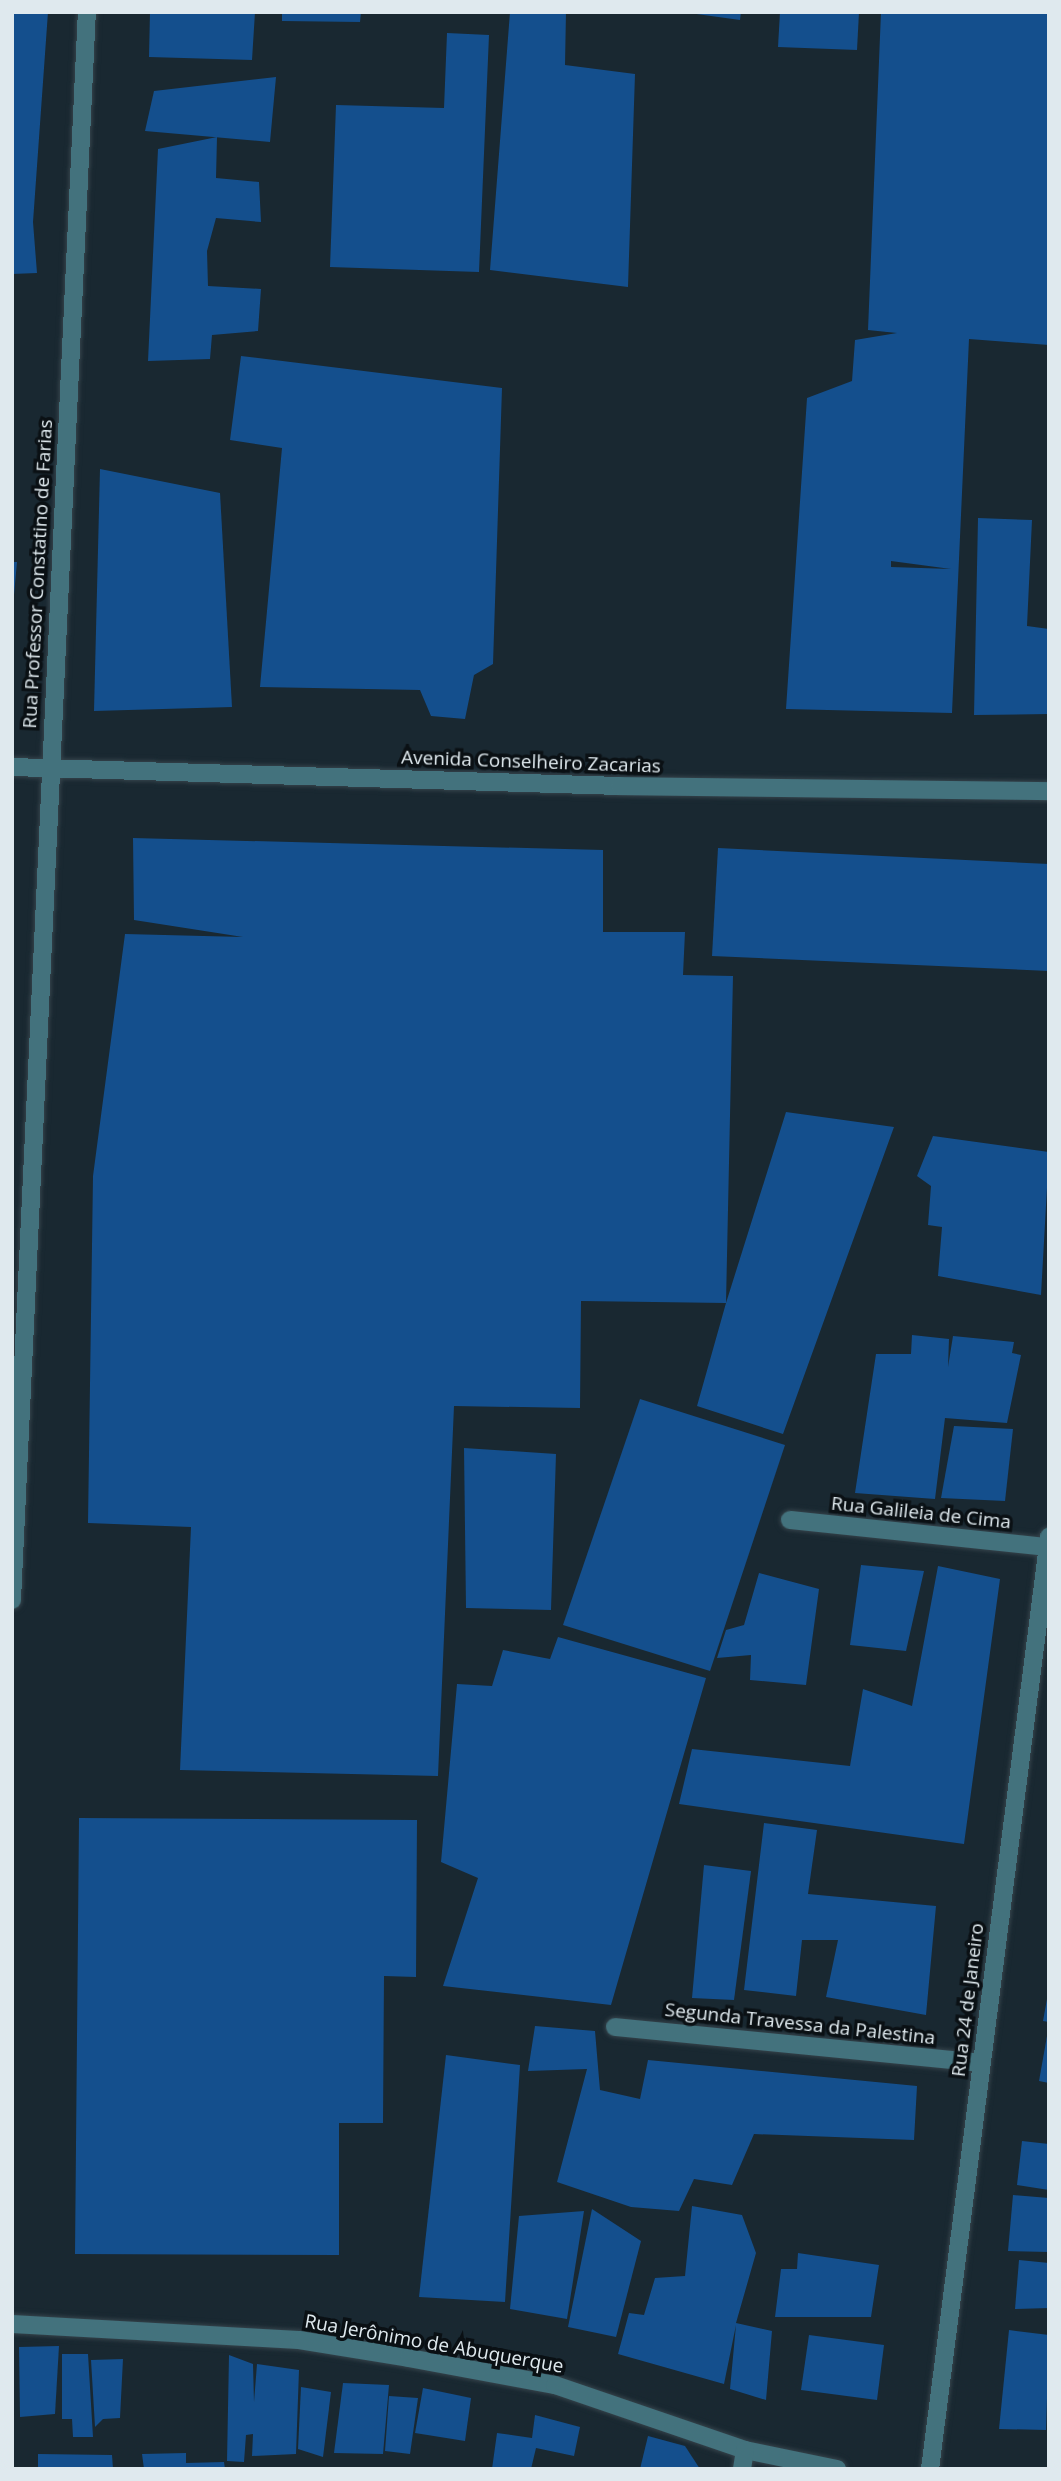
<!DOCTYPE html>
<html>
<head>
<meta charset="utf-8">
<style>
	body { margin:0 }
	#map { position:relative; width:1061px; height:2481px; overflow:hidden; background:#192831; font-family:"Open Sans",sans-serif }
	div>[style] { position:absolute }
	.building>* { inset:0; background:#144f8d }
	.roads { filter:drop-shadow(0 0 2px #35434b) drop-shadow(0 0 2px #35434b) }
	.minor>* { height:18px; margin:-9px; padding:0 9px; transform-origin:9px; border-radius:9px; background:#43727d }
	span { translate:-50% -50%; white-space:nowrap; text-align:center; line-height:1.15; -webkit-text-stroke:7px #0a1014; paint-order:stroke }
	.street-label { font-size:19px; color:#dfe9ee }
	.frame { position:absolute; inset:0; border:14px solid #dfe9ee; pointer-events:none }
</style>
</head>
<body>
<div id="map">
	<div class="building">
		<i style="clip-path:polygon(12px 12px,48px 12px,33px 222px,37px 273px,12px 274px)"></i>
		<i style="clip-path:polygon(150px 12px,255px 12px,252px 60px,149px 57px)"></i>
		<i style="clip-path:polygon(282px 12px,361px 12px,360px 22px,282px 21px)"></i>
		<i style="clip-path:polygon(510px 12px,566px 12px,565px 65px,635px 74px,628px 287px,490px 270px)"></i>
		<i style="clip-path:polygon(682px 12px,741px 12px,740px 20px)"></i>
		<i style="clip-path:polygon(780px 12px,859px 12px,857px 50px,778px 47px)"></i>
		<i style="clip-path:polygon(evenodd,881px 12px,1049px 12px,1049px 345px,969px 339px,952px 713px,786px 709px,807px 398px,852px 381px,855px 340px,897px 333px,868px 330px,881px 12px,891px 561px,951px 569px,891px 567px,891px 561px)"></i>
		<i style="clip-path:polygon(447px 33px,489px 35px,479px 272px,330px 267px,336px 105px,444px 108px)"></i>
		<i style="clip-path:polygon(276px 77px,270px 142px,145px 131px,154px 91px)"></i>
		<i style="clip-path:polygon(217px 137px,216px 178px,259px 182px,261px 222px,216px 218px,207px 251px,208px 286px,261px 289px,258px 331px,212px 335px,210px 359px,148px 361px,158px 149px)"></i>
		<i style="clip-path:polygon(241px 356px,502px 388px,493px 664px,474px 675px,465px 719px,431px 716px,420px 690px,260px 687px,282px 448px,230px 440px)"></i>
		<i style="clip-path:polygon(100px 469px,220px 493px,232px 707px,94px 711px)"></i>
		<i style="clip-path:polygon(978px 518px,1032px 520px,1027px 626px,1049px 629px,1049px 714px,974px 715px)"></i>
		<i style="clip-path:polygon(12px 562px,17px 562px,14px 595px,12px 594px)"></i>
		<i style="clip-path:polygon(133px 838px,603px 850px,603px 932px,685px 932px,683px 975px,733px 976px,726px 1303px,786px 1112px,894px 1127px,783px 1434px,697px 1406px,726px 1303px,581px 1301px,580px 1408px,454px 1406px,438px 1776px,180px 1770px,191px 1527px,88px 1523px,93px 1176px,125px 934px,243px 937px,134px 920px)"></i>
		<i style="clip-path:polygon(718px 848px,1049px 864px,1049px 971px,712px 956px)"></i>
		<i style="clip-path:polygon(933px 1136px,1049px 1152px,1041px 1295px,938px 1276px,942px 1227px,928px 1225px,931px 1186px,917px 1176px)"></i>
		<i style="clip-path:polygon(912px 1335px,949px 1339px,948px 1367px,953px 1336px,1014px 1342px,1012px 1353px,1021px 1355px,1007px 1423px,945px 1418px,935px 1499px,855px 1493px,876px 1354px,911px 1354px)"></i>
		<i style="clip-path:polygon(640px 1399px,785px 1445px,710px 1671px,563px 1625px)"></i>
		<i style="clip-path:polygon(954px 1426px,1013px 1429px,1005px 1501px,941px 1498px)"></i>
		<i style="clip-path:polygon(464px 1448px,556px 1454px,551px 1610px,466px 1608px)"></i>
		<i style="clip-path:polygon(861px 1565px,924px 1571px,906px 1651px,850px 1645px)"></i>
		<i style="clip-path:polygon(938px 1566px,1000px 1579px,964px 1844px,679px 1804px,692px 1749px,850px 1766px,863px 1689px,912px 1706px)"></i>
		<i style="clip-path:polygon(759px 1573px,819px 1589px,806px 1685px,750px 1680px,751px 1655px,717px 1658px,726px 1630px,744px 1625px)"></i>
		<i style="clip-path:polygon(558px 1637px,706px 1678px,611px 2005px,443px 1986px,478px 1878px,441px 1862px,457px 1684px,492px 1686px,503px 1650px,550px 1659px)"></i>
		<i style="clip-path:polygon(79px 1818px,417px 1820px,416px 1977px,384px 1976px,383px 2123px,339px 2123px,339px 2255px,75px 2254px)"></i>
		<i style="clip-path:polygon(764px 1823px,817px 1830px,808px 1894px,936px 1906px,926px 2015px,826px 1997px,838px 1940px,802px 1940px,796px 1996px,744px 1990px)"></i>
		<i style="clip-path:polygon(704px 1865px,751px 1871px,734px 2000px,692px 1998px)"></i>
		<i style="clip-path:polygon(1047px 1999px,1049px 1999px,1049px 2022px,1043px 2021px)"></i>
		<i style="clip-path:polygon(535px 2026px,595px 2031px,600px 2090px,640px 2099px,648px 2060px,917px 2086px,914px 2140px,754px 2134px,732px 2185px,694px 2179px,679px 2211px,631px 2207px,557px 2182px,587px 2069px,528px 2071px)"></i>
		<i style="clip-path:polygon(1047px 2036px,1049px 2036px,1049px 2083px,1039px 2081px)"></i>
		<i style="clip-path:polygon(446px 2055px,520px 2065px,505px 2302px,419px 2297px)"></i>
		<i style="clip-path:polygon(1022px 2141px,1049px 2144px,1049px 2190px,1017px 2185px)"></i>
		<i style="clip-path:polygon(1013px 2195px,1049px 2198px,1049px 2252px,1008px 2251px)"></i>
		<i style="clip-path:polygon(692px 2206px,742px 2215px,756px 2253px,736px 2323px,772px 2331px,766px 2400px,730px 2389px,736px 2325px,724px 2384px,618px 2354px,629px 2313px,644px 2315px,655px 2278px,685px 2276px)"></i>
		<i style="clip-path:polygon(592px 2209px,641px 2241px,616px 2337px,568px 2327px)"></i>
		<i style="clip-path:polygon(584px 2211px,567px 2319px,510px 2309px,519px 2216px)"></i>
		<i style="clip-path:polygon(798px 2253px,879px 2265px,871px 2317px,775px 2317px,781px 2269px,797px 2269px)"></i>
		<i style="clip-path:polygon(1019px 2260px,1049px 2263px,1049px 2308px,1015px 2309px)"></i>
		<i style="clip-path:polygon(1009px 2330px,1049px 2335px,1046px 2430px,999px 2429px)"></i>
		<i style="clip-path:polygon(809px 2335px,884px 2345px,877px 2400px,801px 2390px)"></i>
		<i style="clip-path:polygon(59px 2346px,55px 2414px,20px 2417px,19px 2347px)"></i>
		<i style="clip-path:polygon(62px 2354px,88px 2354px,93px 2437px,73px 2437px,72px 2419px,62px 2419px)"></i>
		<i style="clip-path:polygon(229px 2355px,253px 2364px,254px 2402px,257px 2364px,299px 2370px,296px 2454px,252px 2456px,253px 2434px,246px 2435px,244px 2462px,227px 2461px)"></i>
		<i style="clip-path:polygon(123px 2359px,120px 2418px,103px 2419px,95px 2427px,91px 2360px)"></i>
		<i style="clip-path:polygon(343px 2383px,389px 2385px,383px 2454px,334px 2453px)"></i>
		<i style="clip-path:polygon(301px 2387px,331px 2392px,323px 2457px,298px 2449px)"></i>
		<i style="clip-path:polygon(423px 2388px,471px 2398px,465px 2441px,415px 2433px)"></i>
		<i style="clip-path:polygon(389px 2396px,418px 2398px,410px 2454px,385px 2451px)"></i>
		<i style="clip-path:polygon(535px 2415px,580px 2427px,574px 2456px,536px 2448px,531px 2469px,492px 2469px,497px 2433px,532px 2438px)"></i>
		<i style="clip-path:polygon(648px 2436px,685px 2446px,700px 2469px,640px 2469px)"></i>
		<i style="clip-path:polygon(186px 2453px,186px 2463px,224px 2462px,225px 2469px,144px 2469px,142px 2454px)"></i>
		<i style="clip-path:polygon(38px 2454px,112px 2455px,113px 2469px,38px 2469px)"></i>
	</div>
	<div class="roads">
		<div class="minor">
			<i style="left:12px;top:767px;width:608px;rotate:1.79deg"></i>
			<i style="left:620px;top:786px;width:429px;rotate:0.7deg"></i>
			<i style="left:790px;top:1520px;width:260px;rotate:6deg"></i>
			<i style="left:12px;top:1600px;width:1590px;rotate:-87.3deg"></i>
			<i style="left:615px;top:2027px;width:368px;rotate:5.6deg"></i>
			<i style="left:12px;top:2324px;width:287px;rotate:3.2deg"></i>
			<i style="left:299px;top:2340px;width:111px;rotate:9.3deg"></i>
			<i style="left:409px;top:2358px;width:148px;rotate:10.5deg"></i>
			<i style="left:555px;top:2385px;width:201px;rotate:18.9deg"></i>
			<i style="left:745px;top:2450px;width:94px;rotate:11.7deg"></i>
			<i style="left:742px;top:2469px;width:19px;rotate:-81deg"></i>
			<i style="left:930px;top:2469px;width:940px;rotate:-82.72deg"></i>
		</div>
	</div>
	<div class="street-label">
		<span style="left:38px;top:574px;rotate:-87deg">Rua Professor Constatino de Farias</span>
		<span style="left:531px;top:762px;rotate:2deg">Avenida Conselheiro Zacarias</span>
		<span style="left:921px;top:1513px;rotate:6deg">Rua Galileia de Cima</span>
		<span style="left:968px;top:2000px;rotate:-83deg">Rua 24 de Janeiro</span>
		<span style="left:800px;top:2024px;rotate:6deg">Segunda Travessa da Palestina</span>
		<span style="left:434px;top:2344px;rotate:10deg">Rua Jerônimo de Abuquerque</span>
	</div>
	<div class="frame"></div>
</div>
</body>
</html>
